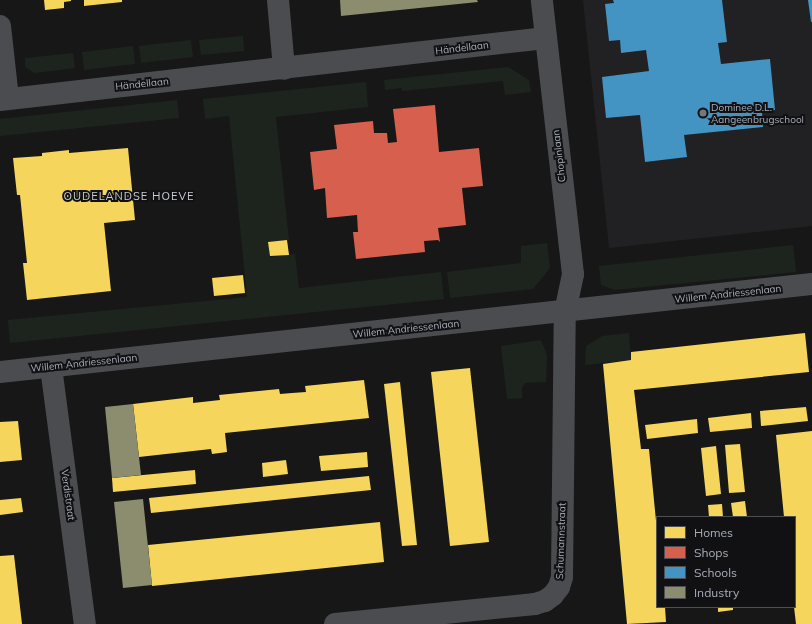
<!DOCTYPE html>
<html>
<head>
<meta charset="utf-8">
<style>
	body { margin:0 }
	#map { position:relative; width:812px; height:624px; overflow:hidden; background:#171717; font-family:Mulish,sans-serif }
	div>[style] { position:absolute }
	.built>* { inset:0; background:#212123 }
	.green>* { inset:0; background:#1d241e }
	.homes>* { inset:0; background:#f6d55c }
	.shops>* { inset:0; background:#d6604d }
	.schools>* { inset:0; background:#4393c3 }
	.industry>* { inset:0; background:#8c8c6e }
	.street>* { height:22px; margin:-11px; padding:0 11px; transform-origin:11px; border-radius:11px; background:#4b4c50 }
	.dots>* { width:11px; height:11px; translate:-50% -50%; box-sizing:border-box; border:2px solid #111113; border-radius:50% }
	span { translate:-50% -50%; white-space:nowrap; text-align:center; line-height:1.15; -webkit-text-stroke:4px #111113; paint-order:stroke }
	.street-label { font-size:10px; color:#a8adb8 }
	.poi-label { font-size:10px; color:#a8adb8 }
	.left { translate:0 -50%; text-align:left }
	.neighbourhood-label { font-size:11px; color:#c9ccd4; letter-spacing:1px }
	.legend { position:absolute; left:656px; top:516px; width:140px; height:92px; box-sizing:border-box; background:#111113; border:1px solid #4d4f55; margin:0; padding:5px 7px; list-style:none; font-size:12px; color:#a8adb8 }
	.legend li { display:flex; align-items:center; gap:8px; height:20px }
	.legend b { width:20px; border:1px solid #4d4f55 }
</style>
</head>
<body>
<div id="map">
	<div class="built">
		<i style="clip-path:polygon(583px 0,812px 0,812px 226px,609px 248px)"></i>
	</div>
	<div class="green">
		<i style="clip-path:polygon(243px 36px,244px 51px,201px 55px,199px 40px)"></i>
		<i style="clip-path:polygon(191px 40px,193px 57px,141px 63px,139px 46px)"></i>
		<i style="clip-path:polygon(133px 46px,135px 64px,84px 70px,82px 52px)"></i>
		<i style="clip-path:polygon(73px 53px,75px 68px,35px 73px,25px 67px,25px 58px)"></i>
		<i style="clip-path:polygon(508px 67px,529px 80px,531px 92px,505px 95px,503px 81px,402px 91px,402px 88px,385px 90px,384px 80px)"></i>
		<i style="clip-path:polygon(366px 82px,368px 107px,276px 117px,289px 240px,269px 242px,270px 257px,295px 254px,299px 288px,441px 272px,444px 299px,10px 343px,8px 320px,247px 297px,229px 116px,205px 119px,203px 99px)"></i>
		<i style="clip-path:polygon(177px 100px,179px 118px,0 136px,0 119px)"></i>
		<i style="clip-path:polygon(547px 243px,550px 268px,533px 289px,450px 298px,447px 272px,521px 263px,521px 246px)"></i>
		<i style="clip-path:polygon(793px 245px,796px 272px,615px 290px,601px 285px,599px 266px)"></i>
		<i style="clip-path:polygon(629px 333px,631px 360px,585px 365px,586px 346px,602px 336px)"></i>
		<i style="clip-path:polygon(541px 340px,547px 355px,546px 382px,525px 383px,522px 388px,522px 398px,507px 399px,501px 346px)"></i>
	</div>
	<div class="homes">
		<i style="clip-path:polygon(44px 0,71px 0,71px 1px,64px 2px,64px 8px,45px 10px)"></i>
		<i style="clip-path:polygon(84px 0,122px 0,122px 2px,84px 6px)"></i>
		<i style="clip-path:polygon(128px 148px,135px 220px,104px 223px,111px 291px,27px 300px,23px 263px,27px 263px,20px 195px,17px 195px,13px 158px,42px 156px,42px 153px,69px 150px,69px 153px)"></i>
		<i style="clip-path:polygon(287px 240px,289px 255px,270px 256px,268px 242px)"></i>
		<i style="clip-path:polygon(243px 275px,245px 293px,214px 296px,212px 278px)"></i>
		<i style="clip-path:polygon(805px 333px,809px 372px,634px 390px,641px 449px,649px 449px,657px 531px,657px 607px,665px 607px,666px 622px,627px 624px,603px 364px,631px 360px,631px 352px)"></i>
		<i style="clip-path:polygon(470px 368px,489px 542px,450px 546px,431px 372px)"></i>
		<i style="clip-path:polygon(364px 380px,369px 418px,225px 433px,227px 452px,212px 454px,211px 449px,139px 457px,133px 404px,193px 397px,193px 403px,220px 400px,219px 395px,279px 389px,280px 394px,292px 393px,306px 392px,305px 386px)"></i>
		<i style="clip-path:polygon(400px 382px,417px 545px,402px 546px,384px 384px)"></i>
		<i style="clip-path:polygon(806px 407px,808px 421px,761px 426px,760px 411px)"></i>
		<i style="clip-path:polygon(751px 413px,752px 428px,710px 432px,708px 418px)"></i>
		<i style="clip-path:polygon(697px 419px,698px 433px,647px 439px,645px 425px)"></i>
		<i style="clip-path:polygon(18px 421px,22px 460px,0 462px,0 422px)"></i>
		<i style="clip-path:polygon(812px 431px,812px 624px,796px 624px,794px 607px,795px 607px,795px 517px,784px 517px,776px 435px)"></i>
		<i style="clip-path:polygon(740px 444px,745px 492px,729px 493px,725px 445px)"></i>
		<i style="clip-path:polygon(716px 446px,721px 494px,706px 496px,701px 448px)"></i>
		<i style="clip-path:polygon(367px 452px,368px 467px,321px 471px,319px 456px)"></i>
		<i style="clip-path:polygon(286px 460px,288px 474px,263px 477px,262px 463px)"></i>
		<i style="clip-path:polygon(195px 470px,196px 484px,113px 492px,112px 478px)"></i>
		<i style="clip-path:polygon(369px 476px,371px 490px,151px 513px,149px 498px)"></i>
		<i style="clip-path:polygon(21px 498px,23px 512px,0 515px,0 500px)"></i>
		<i style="clip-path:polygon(745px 501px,747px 517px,733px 517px,731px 503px)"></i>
		<i style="clip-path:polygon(722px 504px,723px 517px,709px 517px,708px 505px)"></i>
		<i style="clip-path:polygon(380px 522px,384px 562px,152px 586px,148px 545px)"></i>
		<i style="clip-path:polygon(14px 555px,22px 624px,0 624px,0 556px)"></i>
		<i style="clip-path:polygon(718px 607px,733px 607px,733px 610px,718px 612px)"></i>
	</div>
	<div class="shops">
		<i style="clip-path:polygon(435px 105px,439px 152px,479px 148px,483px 186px,462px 188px,466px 225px,438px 228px,440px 242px,438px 240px,424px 241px,425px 252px,356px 259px,353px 232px,358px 232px,357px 215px,327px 218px,325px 188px,314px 190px,310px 152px,337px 149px,334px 125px,373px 121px,374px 133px,387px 133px,388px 143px,397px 142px,393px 109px)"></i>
	</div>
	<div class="schools">
		<i style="clip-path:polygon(613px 0,722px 0,727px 42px,718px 43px,721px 64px,770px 59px,775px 110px,762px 111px,763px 127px,684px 135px,687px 157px,645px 162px,640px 115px,606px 118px,602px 77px,649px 71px,646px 50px,621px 53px,620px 40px,609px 41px,605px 4px,614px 3px)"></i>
		<i style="clip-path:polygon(808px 0,812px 0,812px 22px,811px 22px)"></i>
	</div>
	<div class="industry">
		<i style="clip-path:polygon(340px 0,477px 0,478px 2px,341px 16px)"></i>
		<i style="clip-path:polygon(133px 404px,141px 475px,112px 478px,105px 407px)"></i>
		<i style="clip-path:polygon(143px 499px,152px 585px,123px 588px,114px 502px)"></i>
	</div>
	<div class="street">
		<i style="left:278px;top:0;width:69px;rotate:85deg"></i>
		<i style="left:0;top:26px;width:73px;rotate:83.7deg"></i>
		<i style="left:0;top:100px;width:549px;rotate:-6.49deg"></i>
		<i style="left:51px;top:367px;width:259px;rotate:82.5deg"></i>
		<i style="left:0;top:372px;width:817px;rotate:-6.19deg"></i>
		<i style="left:335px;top:624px;width:201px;rotate:-5.7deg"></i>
		<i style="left:535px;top:604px;width:10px;rotate:-17deg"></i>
		<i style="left:545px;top:601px;width:10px;rotate:-37deg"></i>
		<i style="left:553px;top:595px;width:10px;rotate:-53deg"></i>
		<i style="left:559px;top:587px;width:10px;rotate:-73deg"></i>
		<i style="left:562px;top:577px;width:265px;rotate:-89.4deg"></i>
		<i style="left:565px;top:312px;width:39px;rotate:-78deg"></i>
		<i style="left:573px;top:274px;width:276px;rotate:-96.5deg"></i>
	</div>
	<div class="dots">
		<i style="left:703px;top:113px;background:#757880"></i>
	</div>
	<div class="street-label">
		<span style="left:462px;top:48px;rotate:-7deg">Händellaan</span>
		<span style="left:142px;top:84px;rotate:-6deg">Händellaan</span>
		<span style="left:559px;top:156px;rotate:-97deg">Chopinlaan</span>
		<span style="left:728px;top:294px;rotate:-6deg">Willem Andriessenlaan</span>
		<span style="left:406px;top:329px;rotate:-6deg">Willem Andriessenlaan</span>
		<span style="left:84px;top:363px;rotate:-6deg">Willem Andriessenlaan</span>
		<span style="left:68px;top:495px;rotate:82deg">Verdistraat</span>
		<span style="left:561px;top:541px;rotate:-88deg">Schumannstraat</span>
	</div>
	<div class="poi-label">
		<span class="left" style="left:711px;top:113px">Dominee D.L.<br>Aangeenbrugschool</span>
	</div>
	<div class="neighbourhood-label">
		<span style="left:129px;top:196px">OUDELANDSE HOEVE</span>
	</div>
	<ul class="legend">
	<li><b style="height:11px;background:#f6d55c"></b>Homes</li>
	<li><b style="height:11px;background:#d6604d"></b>Shops</li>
	<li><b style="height:11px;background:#4393c3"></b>Schools</li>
	<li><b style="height:11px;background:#8c8c6e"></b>Industry</li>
	</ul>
</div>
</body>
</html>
